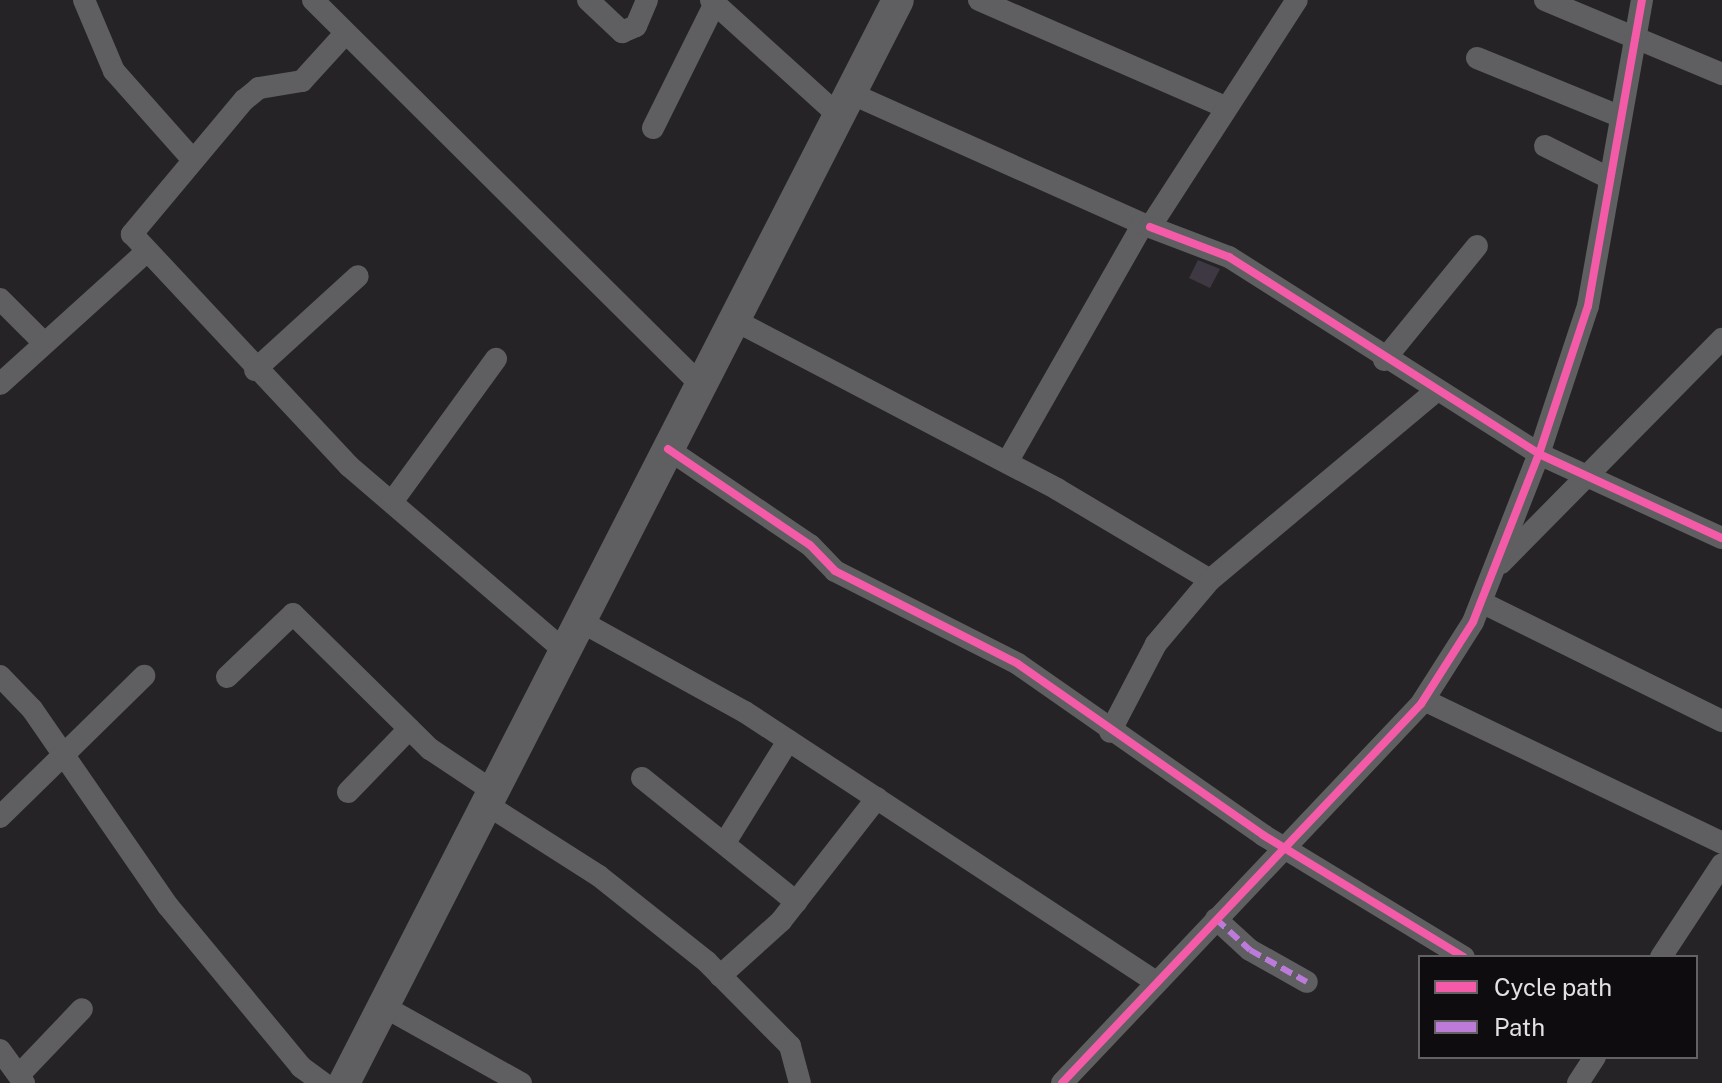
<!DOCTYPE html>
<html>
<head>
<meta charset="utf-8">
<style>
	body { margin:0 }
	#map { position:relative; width:1722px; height:1083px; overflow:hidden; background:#252326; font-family:"Public Sans",sans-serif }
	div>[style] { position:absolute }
	.building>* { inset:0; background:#3e3842 }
	.minor>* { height:22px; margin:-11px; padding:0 11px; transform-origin:11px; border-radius:11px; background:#5f5e60 }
	.secondary>* { height:32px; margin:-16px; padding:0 16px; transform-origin:16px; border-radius:16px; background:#5f5e60 }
	.quiet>* { height:6px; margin-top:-3px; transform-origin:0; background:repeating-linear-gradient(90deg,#bd7bd9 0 12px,transparent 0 18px) }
	.cycleway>* { height:8px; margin:-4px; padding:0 4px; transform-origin:4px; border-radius:4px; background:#f35aa7 }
	span { translate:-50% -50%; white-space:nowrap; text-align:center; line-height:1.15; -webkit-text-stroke:6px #0e0c0e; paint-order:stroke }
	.legend { position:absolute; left:1418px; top:955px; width:280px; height:104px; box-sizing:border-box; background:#0e0c0e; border:2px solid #636164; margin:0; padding:10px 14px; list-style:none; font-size:24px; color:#e3e1e4 }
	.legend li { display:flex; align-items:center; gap:16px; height:40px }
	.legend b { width:40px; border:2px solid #636164 }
</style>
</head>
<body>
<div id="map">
	<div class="building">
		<i style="clip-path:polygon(1198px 260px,1220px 269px,1210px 288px,1189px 278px)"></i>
	</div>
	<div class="minor">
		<i style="left:84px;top:0;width:77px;rotate:67.1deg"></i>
		<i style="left:114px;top:71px;width:118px;rotate:48.4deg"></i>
		<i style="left:313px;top:0;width:547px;rotate:44.78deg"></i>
		<i style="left:588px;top:0;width:47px;rotate:43.3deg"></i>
		<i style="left:622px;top:32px;width:15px;rotate:-23deg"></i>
		<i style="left:636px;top:26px;width:28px;rotate:-67deg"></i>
		<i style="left:711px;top:0;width:173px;rotate:42.2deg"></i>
		<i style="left:979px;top:0;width:268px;rotate:23.5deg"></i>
		<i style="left:1545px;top:0;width:192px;rotate:22.7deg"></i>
		<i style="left:343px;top:36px;width:61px;rotate:132.3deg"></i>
		<i style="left:302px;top:81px;width:44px;rotate:170.8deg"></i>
		<i style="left:259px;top:88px;width:19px;rotate:141deg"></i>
		<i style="left:244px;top:100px;width:175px;rotate:129.9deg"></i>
		<i style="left:132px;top:234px;width:318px;rotate:46.9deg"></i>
		<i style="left:349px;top:466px;width:284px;rotate:40.6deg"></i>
		<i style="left:1477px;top:58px;width:153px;rotate:22.2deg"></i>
		<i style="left:850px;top:93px;width:321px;rotate:24.1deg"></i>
		<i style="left:1143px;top:224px;width:274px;rotate:119.7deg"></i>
		<i style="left:653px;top:128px;width:140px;rotate:-63.6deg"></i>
		<i style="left:1545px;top:146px;width:72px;rotate:26.6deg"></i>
		<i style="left:1143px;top:224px;width:8px;rotate:23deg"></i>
		<i style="left:1150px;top:227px;width:270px;rotate:-57.1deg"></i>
		<i style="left:1150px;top:227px;width:85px;rotate:20.8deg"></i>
		<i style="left:1229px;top:257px;width:367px;rotate:32.4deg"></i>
		<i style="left:1539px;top:454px;width:156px;rotate:-71.7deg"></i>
		<i style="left:1588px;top:306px;width:311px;rotate:-80deg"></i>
		<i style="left:0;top:299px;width:62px;rotate:45deg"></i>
		<i style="left:734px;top:320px;width:365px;rotate:27.6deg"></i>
		<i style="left:1057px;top:489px;width:178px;rotate:30.7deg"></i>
		<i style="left:1210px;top:580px;width:84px;rotate:130.2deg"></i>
		<i style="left:1156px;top:644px;width:99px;rotate:117.6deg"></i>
		<i style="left:1384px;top:360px;width:147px;rotate:-50.8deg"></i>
		<i style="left:255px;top:370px;width:139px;rotate:-42.4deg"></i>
		<i style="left:0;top:384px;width:197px;rotate:-42.1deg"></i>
		<i style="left:668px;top:449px;width:171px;rotate:34.1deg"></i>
		<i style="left:810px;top:545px;width:36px;rotate:46deg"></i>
		<i style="left:835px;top:571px;width:205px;rotate:26.9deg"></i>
		<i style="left:1018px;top:664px;width:299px;rotate:34.9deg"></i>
		<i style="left:1263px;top:835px;width:235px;rotate:31.3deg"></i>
		<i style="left:392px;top:502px;width:177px;rotate:-54deg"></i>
		<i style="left:1501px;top:563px;width:315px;rotate:-45.4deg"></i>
		<i style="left:1210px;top:580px;width:293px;rotate:-39.9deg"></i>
		<i style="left:1481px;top:602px;width:269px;rotate:26.3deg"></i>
		<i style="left:580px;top:621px;width:188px;rotate:28.9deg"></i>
		<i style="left:745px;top:712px;width:492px;rotate:33.3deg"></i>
		<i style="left:0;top:676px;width:46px;rotate:45.9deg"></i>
		<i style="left:32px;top:709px;width:239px;rotate:55.4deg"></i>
		<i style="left:168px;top:906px;width:209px;rotate:50.4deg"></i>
		<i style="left:301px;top:1067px;width:27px;rotate:36deg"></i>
		<i style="left:227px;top:677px;width:91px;rotate:-43.7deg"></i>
		<i style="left:293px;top:614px;width:192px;rotate:44.6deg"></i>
		<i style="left:430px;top:749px;width:76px;rotate:33.7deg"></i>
		<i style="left:1424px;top:700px;width:331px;rotate:25.6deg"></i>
		<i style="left:642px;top:778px;width:198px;rotate:38.8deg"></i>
		<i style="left:348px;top:792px;width:88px;rotate:-45.9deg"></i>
		<i style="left:486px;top:804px;width:134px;rotate:32.5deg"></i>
		<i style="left:599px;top:876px;width:138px;rotate:38.5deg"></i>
		<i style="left:707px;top:962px;width:118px;rotate:45.3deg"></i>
		<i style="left:790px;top:1046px;width:38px;rotate:75deg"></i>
		<i style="left:0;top:817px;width:202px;rotate:-44.4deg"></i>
		<i style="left:726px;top:841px;width:118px;rotate:-58.2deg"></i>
		<i style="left:1216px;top:919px;width:46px;rotate:42.4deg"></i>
		<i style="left:1250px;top:950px;width:65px;rotate:29.3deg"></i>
		<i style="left:1661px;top:957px;width:111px;rotate:-56.7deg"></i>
		<i style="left:720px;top:976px;width:82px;rotate:-42deg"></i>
		<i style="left:781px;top:921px;width:156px;rotate:-52deg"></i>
		<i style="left:383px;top:1006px;width:158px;rotate:29.2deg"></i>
		<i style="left:0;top:1050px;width:41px;rotate:54deg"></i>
		<i style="left:19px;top:1075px;width:91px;rotate:-46.3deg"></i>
		<i style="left:1062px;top:1083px;width:522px;rotate:-46.55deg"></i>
		<i style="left:1421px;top:704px;width:97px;rotate:-57.6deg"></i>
		<i style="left:1473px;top:622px;width:180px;rotate:-68.6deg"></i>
		<i style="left:1539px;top:454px;width:201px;rotate:24.7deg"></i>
		<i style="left:1578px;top:1083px;width:31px;rotate:-57deg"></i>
	</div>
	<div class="secondary">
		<i style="left:344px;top:1083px;width:1216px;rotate:-62.91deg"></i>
	</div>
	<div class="quiet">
		<i style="left:1216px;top:919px;width:46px;rotate:42.4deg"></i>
		<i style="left:1250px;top:950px;width:65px;rotate:29.3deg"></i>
	</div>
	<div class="cycleway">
		<i style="left:1150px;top:227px;width:85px;rotate:20.8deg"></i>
		<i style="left:1229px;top:257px;width:367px;rotate:32.4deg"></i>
		<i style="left:1539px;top:454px;width:156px;rotate:-71.7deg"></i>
		<i style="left:1588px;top:306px;width:311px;rotate:-80deg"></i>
		<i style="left:668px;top:449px;width:171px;rotate:34.1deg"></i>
		<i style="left:810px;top:545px;width:36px;rotate:46deg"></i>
		<i style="left:835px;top:571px;width:205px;rotate:26.9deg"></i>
		<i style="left:1018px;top:664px;width:299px;rotate:34.9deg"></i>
		<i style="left:1263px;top:835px;width:235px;rotate:31.3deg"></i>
		<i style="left:1062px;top:1083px;width:522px;rotate:-46.55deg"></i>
		<i style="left:1421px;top:704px;width:97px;rotate:-57.6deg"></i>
		<i style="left:1473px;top:622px;width:180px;rotate:-68.6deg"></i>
		<i style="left:1539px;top:454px;width:201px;rotate:24.7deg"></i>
	</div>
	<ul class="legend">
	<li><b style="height:10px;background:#f35aa7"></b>Cycle path</li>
	<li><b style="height:10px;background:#bd7bd9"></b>Path</li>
	</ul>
</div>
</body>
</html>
